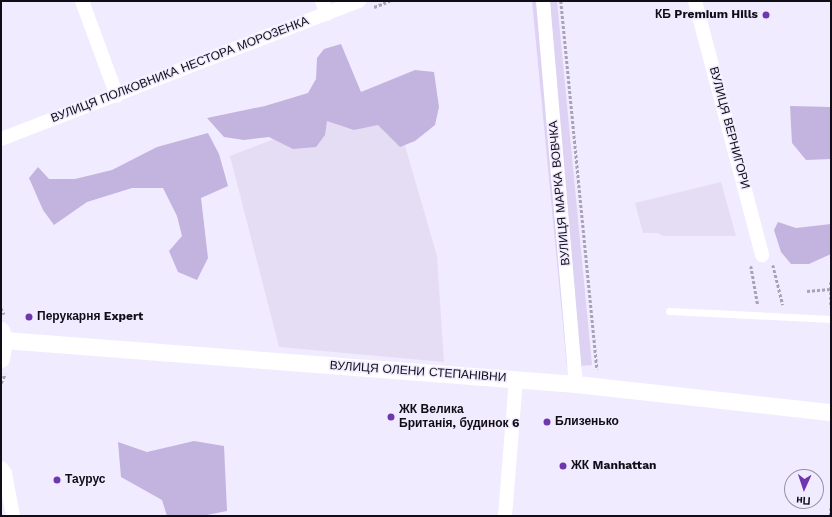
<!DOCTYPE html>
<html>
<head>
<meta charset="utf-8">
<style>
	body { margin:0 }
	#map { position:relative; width:832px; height:517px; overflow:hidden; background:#f1ebff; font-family:"Work Sans",sans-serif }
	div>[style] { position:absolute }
	.built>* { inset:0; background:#e5ddf4 }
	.green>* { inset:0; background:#ddd2f3 }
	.forest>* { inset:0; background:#c3b3df }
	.path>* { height:2.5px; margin-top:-1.25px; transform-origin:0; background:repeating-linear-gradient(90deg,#a8a3b4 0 3px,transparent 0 5px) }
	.service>* { height:7px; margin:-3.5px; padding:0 3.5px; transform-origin:3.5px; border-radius:3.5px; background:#fff }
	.minor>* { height:14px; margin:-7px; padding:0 7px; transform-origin:7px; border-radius:7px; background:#fff }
	.tertiary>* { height:17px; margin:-8.5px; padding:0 8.5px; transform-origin:8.5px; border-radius:8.5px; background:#fff }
	.dots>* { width:11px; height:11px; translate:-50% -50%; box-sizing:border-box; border:2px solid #f1ebff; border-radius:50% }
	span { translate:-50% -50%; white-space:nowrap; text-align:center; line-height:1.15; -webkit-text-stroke:3px #f1ebff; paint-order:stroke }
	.poi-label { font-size:12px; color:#110d17; font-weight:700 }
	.right { translate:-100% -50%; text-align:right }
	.left { translate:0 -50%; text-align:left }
	.street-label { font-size:12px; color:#110d17 }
	.frame { position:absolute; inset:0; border:2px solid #110d17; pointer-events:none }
	.north { position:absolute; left:784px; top:469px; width:40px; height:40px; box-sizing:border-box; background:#f1ebff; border:1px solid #9792a2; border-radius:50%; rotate:183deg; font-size:11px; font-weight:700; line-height:16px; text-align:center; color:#110d17 }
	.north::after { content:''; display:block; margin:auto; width:14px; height:18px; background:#6e37ae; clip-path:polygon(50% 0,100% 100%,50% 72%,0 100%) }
</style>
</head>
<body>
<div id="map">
	<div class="built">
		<i style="clip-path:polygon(390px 94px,437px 256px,444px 362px,279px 347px,230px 156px)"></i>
		<i style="clip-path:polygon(721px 182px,736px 236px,663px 236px,658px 233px,643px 233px,635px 203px)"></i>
	</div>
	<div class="green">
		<i style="clip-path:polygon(532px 1px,541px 1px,572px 366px,567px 367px)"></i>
		<i style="clip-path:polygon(547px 1px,557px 1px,592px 365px,579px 366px)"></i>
	</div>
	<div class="forest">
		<i style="clip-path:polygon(341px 44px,361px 92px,415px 70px,434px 72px,439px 107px,435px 125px,415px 141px,400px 147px,378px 125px,354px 130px,327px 121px,325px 135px,316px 147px,293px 149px,269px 137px,244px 140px,224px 137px,207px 118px,265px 106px,308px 93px,316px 79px,317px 58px,324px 49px)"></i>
		<i style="clip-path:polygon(790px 106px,831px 107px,831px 159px,806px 160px,792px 143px)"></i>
		<i style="clip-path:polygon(208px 133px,219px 154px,228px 186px,201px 198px,208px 258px,197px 280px,178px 272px,169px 251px,182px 236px,177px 216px,163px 188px,132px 188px,87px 202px,54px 225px,43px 210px,29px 178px,38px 167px,49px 179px,75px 179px,112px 170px,157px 147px)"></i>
		<i style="clip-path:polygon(778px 222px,796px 228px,831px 224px,831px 254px,809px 264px,791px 264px,781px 252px,774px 230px)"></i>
		<i style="clip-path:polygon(194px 441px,224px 446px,227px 511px,202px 516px,167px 516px,162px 500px,121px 477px,118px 442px,147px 452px)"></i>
	</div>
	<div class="path">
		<i style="left:561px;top:1px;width:370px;rotate:84.4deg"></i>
		<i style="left:374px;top:7px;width:17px;rotate:-21deg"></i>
		<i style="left:773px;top:265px;width:41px;rotate:76deg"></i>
		<i style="left:751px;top:266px;width:40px;rotate:80deg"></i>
		<i style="left:831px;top:282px;width:25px;rotate:90deg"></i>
		<i style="left:807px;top:291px;width:23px;rotate:-5deg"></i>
		<i style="left:1px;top:308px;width:7px;rotate:63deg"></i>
		<i style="left:1px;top:383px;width:10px;rotate:-66deg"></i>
		<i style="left:830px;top:516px;width:11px;rotate:-85deg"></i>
	</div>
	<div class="service">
		<i style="left:669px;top:311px;width:162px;rotate:2.8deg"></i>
	</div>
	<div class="minor">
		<i style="left:82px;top:1px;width:101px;rotate:69.8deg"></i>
		<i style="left:322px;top:1px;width:14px;rotate:69deg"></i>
		<i style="left:543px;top:1px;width:384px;rotate:85.1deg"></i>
		<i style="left:695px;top:1px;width:263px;rotate:75.2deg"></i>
		<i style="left:1px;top:139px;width:384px;rotate:-21.1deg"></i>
		<i style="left:1px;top:468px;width:6px;rotate:51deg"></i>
		<i style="left:5px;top:473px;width:44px;rotate:79.5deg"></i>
		<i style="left:505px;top:516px;width:136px;rotate:-85.4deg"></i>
	</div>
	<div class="tertiary">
		<i style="left:1px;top:330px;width:10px;rotate:73deg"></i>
		<i style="left:4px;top:340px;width:19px;rotate:99deg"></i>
		<i style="left:4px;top:340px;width:574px;rotate:4.4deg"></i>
		<i style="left:576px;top:384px;width:257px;rotate:6.3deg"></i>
	</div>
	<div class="dots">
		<i style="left:766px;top:15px;background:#6e37ae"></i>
		<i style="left:29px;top:317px;background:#6e37ae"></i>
		<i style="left:391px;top:417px;background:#6e37ae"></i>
		<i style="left:547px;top:422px;background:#6e37ae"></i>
		<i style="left:563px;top:466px;background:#6e37ae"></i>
		<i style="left:57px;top:480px;background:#6e37ae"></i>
	</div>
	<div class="poi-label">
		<span class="right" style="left:758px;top:15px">КБ Premium Hills</span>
		<span class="left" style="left:37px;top:317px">Перукарня Expert</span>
		<span class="left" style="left:399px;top:417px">ЖК Велика<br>Британія, будинок 6</span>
		<span class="left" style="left:555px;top:422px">Близенько</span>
		<span class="left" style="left:571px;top:466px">ЖК Manhattan</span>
		<span class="left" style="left:65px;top:480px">Таурус</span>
	</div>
	<div class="street-label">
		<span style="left:180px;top:70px;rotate:-21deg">ВУЛИЦЯ ПОЛКОВНИКА НЕСТОРА МОРОЗЕНКА</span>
		<span style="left:729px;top:128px;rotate:75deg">ВУЛИЦЯ ВЕРНИГОРИ</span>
		<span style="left:560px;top:193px;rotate:-95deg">ВУЛИЦЯ МАРКА ВОВЧКА</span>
		<span style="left:418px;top:372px;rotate:4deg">ВУЛИЦЯ ОЛЕНИ СТЕПАНІВНИ</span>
	</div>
	<div class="frame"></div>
	<div class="north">Пн</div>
</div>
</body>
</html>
